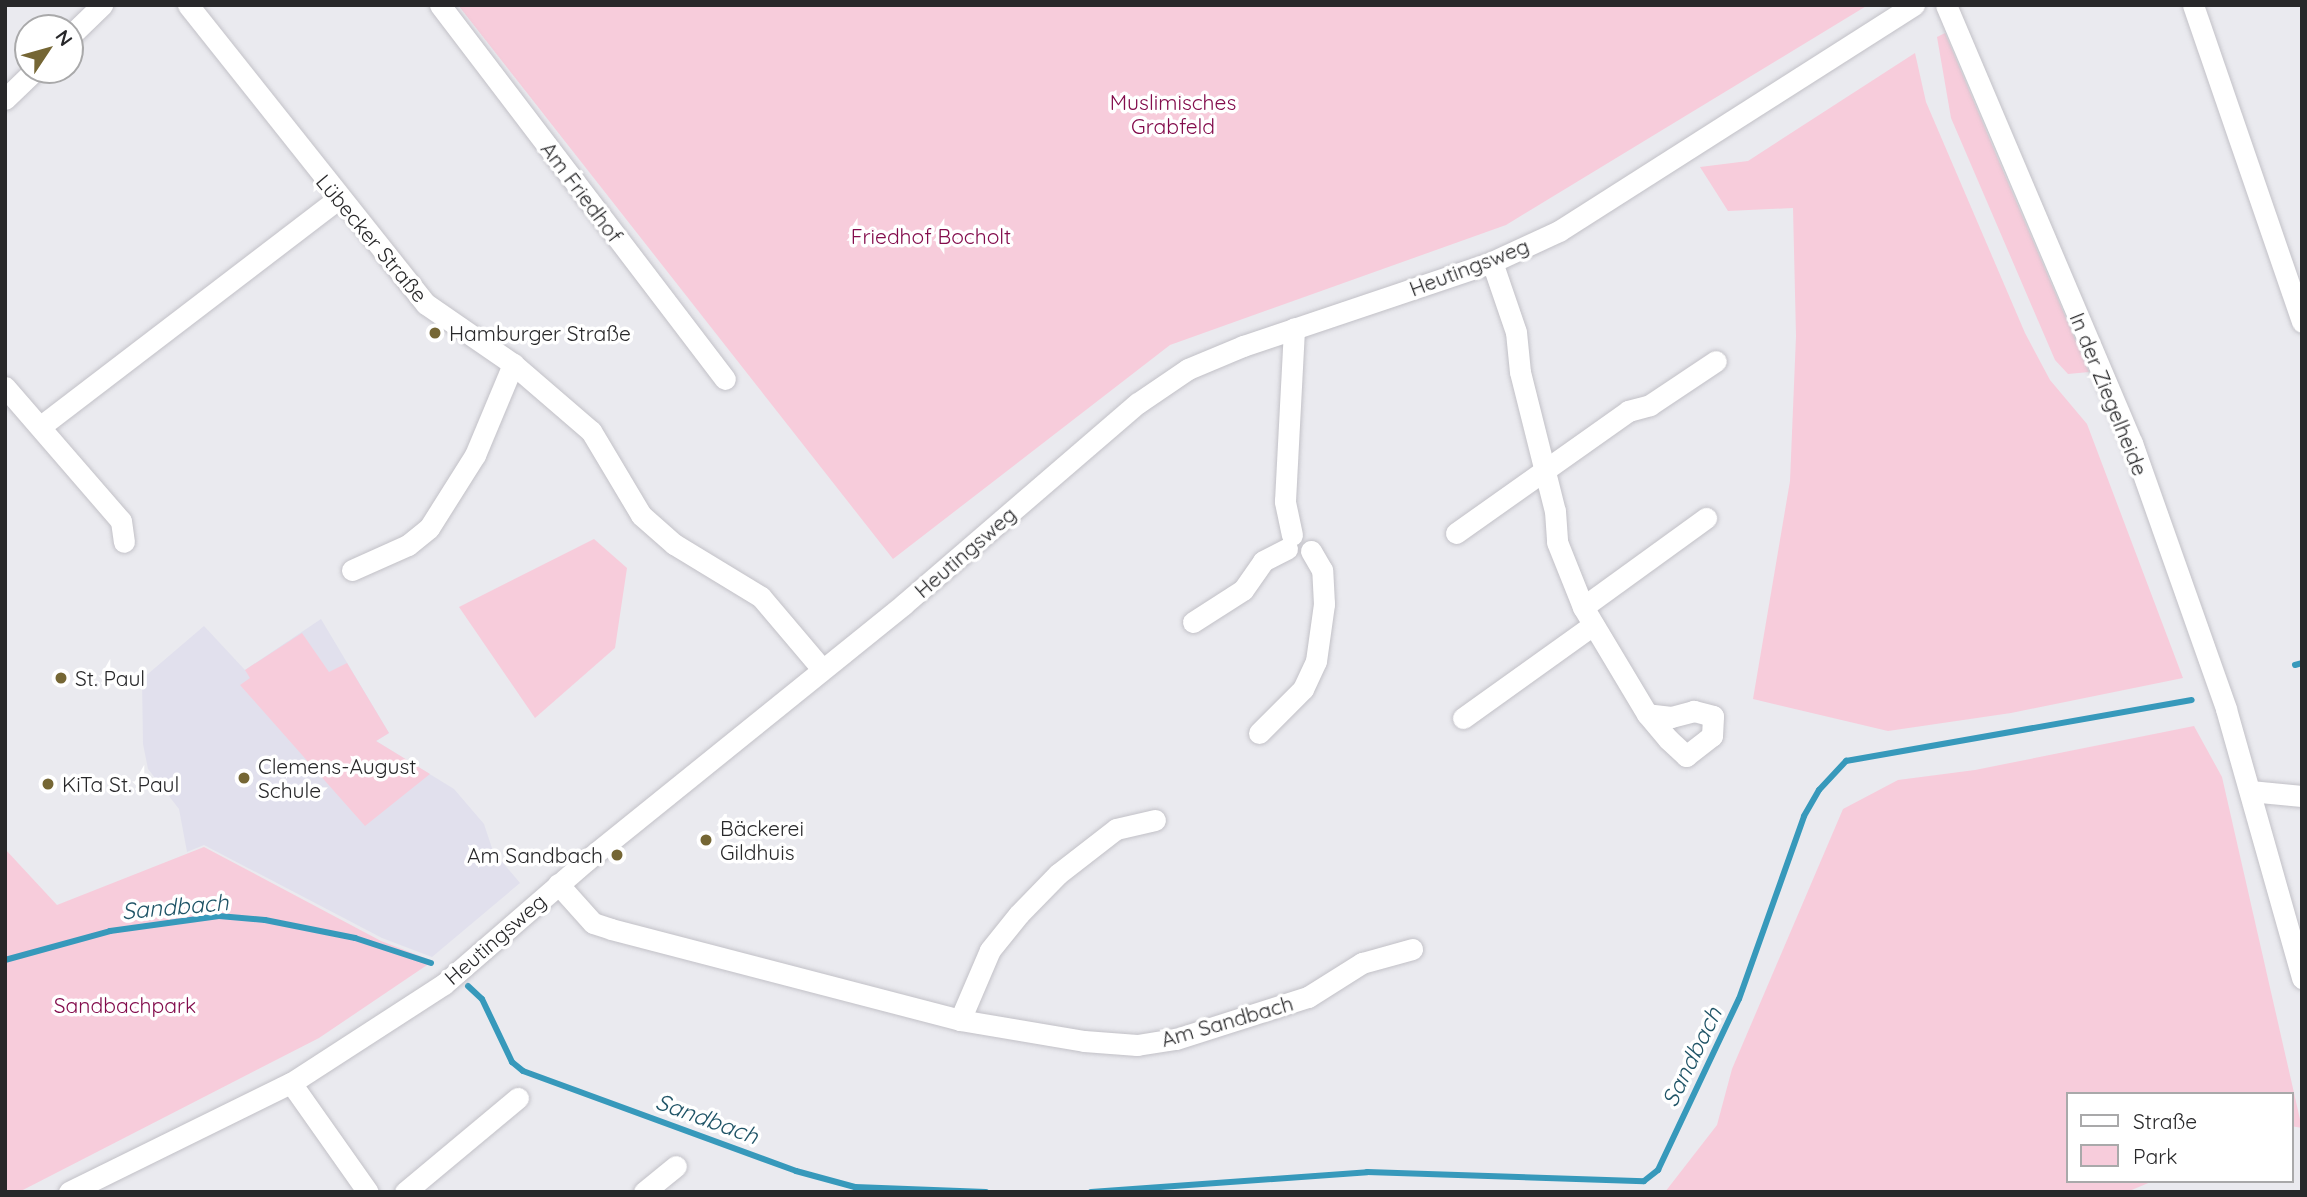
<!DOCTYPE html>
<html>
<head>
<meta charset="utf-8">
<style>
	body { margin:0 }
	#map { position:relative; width:2307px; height:1197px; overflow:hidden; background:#eaeaef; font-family:Quicksand,sans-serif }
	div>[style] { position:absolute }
	.built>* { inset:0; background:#e1e0ed }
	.green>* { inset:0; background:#f7ccdb }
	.stream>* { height:6px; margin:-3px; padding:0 3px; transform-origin:3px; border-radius:3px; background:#3799bb }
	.roads { filter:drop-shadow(0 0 2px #c2c1c7) drop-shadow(0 0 2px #c2c1c7) }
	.minor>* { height:21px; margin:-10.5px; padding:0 10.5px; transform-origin:10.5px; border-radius:10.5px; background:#fff }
	.dots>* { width:19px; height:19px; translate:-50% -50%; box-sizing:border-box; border:4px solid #fff; border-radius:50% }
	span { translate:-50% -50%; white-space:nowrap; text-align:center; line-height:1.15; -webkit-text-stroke:7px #fff; paint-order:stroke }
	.park-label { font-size:21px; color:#830c4c }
	.street-label { font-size:21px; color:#28282a }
	.poi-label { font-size:21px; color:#28282a }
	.left { translate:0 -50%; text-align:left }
	.right { translate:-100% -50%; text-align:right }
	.water-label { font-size:23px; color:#1e5366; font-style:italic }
	.frame { position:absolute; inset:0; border:7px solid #28282a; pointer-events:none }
	.legend { position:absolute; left:2066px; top:1092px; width:228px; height:91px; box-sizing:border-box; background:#fff; border:2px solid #a9a9aa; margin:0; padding:9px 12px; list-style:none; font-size:21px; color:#28282a }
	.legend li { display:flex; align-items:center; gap:14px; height:35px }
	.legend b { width:35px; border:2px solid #a9a9aa }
	.north { position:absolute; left:14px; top:14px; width:70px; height:70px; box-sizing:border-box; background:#fff; border:2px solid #a9a9aa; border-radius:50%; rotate:54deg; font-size:19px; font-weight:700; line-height:28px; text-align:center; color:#28282a }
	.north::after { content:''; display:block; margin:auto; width:24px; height:32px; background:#756634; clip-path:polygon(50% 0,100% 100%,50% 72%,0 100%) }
</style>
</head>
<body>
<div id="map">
	<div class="built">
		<i style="clip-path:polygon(321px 619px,389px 733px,376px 741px,454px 789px,484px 824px,493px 851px,520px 883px,432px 957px,382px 938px,204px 845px,187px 852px,179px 809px,148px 769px,143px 744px,142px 679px,204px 626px,245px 670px)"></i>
	</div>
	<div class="green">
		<i style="clip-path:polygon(458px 5px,1868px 5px,1506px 225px,1170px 345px,893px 559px)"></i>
		<i style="clip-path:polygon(1945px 33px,1998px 159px,2089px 372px,2068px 374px,2055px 360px,1951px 118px,1937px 37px)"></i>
		<i style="clip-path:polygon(1915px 53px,1926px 102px,2025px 333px,2050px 380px,2087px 424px,2183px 678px,2011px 713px,1888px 731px,1753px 699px,1790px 481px,1796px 336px,1793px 208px,1728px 211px,1700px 167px,1748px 161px)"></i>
		<i style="clip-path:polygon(594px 539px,627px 568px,615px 648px,535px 718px,459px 607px)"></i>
		<i style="clip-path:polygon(302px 633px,329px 672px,347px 663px,389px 733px,376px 741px,430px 774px,365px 826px,240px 685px,250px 678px,245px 670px)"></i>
		<i style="clip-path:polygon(2194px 726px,2222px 777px,2302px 1128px,2291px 1126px,2291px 1094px,2067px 1094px,2067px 1181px,2153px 1181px,2127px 1192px,1665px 1192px,1717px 1125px,1732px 1069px,1843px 809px,1898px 780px,1975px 770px)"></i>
		<i style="clip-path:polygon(204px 847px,381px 941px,433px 961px,319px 1038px,19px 1192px,5px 1192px,5px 849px,57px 905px)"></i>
	</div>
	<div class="stream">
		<i style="left:2295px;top:665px;width:7px;rotate:-16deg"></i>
		<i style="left:5px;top:960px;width:109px;rotate:-15.4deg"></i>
		<i style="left:110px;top:931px;width:110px;rotate:-7.8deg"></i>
		<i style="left:219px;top:916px;width:46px;rotate:5deg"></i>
		<i style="left:265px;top:920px;width:92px;rotate:11.3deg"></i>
		<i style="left:355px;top:938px;width:80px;rotate:18.2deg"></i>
		<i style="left:468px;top:986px;width:19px;rotate:43deg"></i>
		<i style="left:482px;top:999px;width:70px;rotate:64.5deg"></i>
		<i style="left:512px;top:1062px;width:14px;rotate:39deg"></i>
		<i style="left:523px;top:1071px;width:291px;rotate:20.1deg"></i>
		<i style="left:796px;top:1171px;width:61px;rotate:15.2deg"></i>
		<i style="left:855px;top:1187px;width:131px;rotate:2.2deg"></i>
		<i style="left:1091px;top:1192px;width:277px;rotate:-4.1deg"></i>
		<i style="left:1367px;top:1172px;width:277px;rotate:1.9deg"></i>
		<i style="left:1644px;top:1181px;width:18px;rotate:-38deg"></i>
		<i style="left:1658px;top:1170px;width:189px;rotate:-64.7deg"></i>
		<i style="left:1739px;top:999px;width:194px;rotate:-70.4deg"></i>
		<i style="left:1804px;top:816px;width:30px;rotate:-60deg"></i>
		<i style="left:1819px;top:790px;width:40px;rotate:-47deg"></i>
		<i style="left:1846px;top:761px;width:351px;rotate:-10deg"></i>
	</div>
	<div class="roads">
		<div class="minor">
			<i style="left:188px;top:5px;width:382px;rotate:51.5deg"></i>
			<i style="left:426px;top:304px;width:106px;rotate:34.6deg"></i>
			<i style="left:513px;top:364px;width:103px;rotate:40.7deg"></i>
			<i style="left:591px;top:431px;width:98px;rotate:59.2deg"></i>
			<i style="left:641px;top:515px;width:44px;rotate:41.3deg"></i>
			<i style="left:674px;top:544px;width:102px;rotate:31.3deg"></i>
			<i style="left:761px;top:597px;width:94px;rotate:49.7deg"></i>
			<i style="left:440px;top:5px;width:470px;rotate:52.7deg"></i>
			<i style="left:1946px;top:5px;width:476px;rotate:67deg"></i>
			<i style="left:2132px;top:443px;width:282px;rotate:70.5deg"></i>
			<i style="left:2226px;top:709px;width:280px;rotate:74.2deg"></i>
			<i style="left:2193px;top:5px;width:335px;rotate:71deg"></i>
			<i style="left:70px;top:36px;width:45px;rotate:-44.1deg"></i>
			<i style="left:5px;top:99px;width:42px;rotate:-44deg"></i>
			<i style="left:1492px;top:262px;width:74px;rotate:71.1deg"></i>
			<i style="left:1516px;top:332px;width:40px;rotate:84.3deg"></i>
			<i style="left:1520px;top:372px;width:143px;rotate:75.9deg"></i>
			<i style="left:1555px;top:511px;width:31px;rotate:86deg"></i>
			<i style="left:1557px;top:542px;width:70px;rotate:68.2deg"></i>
			<i style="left:1583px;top:607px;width:125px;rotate:59.1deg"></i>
			<i style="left:1647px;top:714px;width:33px;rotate:50deg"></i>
			<i style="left:1668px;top:739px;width:25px;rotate:43deg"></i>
			<i style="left:1686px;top:756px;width:33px;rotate:-38deg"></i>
			<i style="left:1712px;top:736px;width:20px;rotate:-87deg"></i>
			<i style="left:1713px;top:716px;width:20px;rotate:-165deg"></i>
			<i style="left:1694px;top:711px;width:24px;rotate:165deg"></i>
			<i style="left:1671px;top:717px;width:24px;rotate:-173deg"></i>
			<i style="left:5px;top:387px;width:177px;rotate:49.1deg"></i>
			<i style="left:121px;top:521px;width:21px;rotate:82deg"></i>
			<i style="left:41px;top:426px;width:374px;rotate:-37.4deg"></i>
			<i style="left:1456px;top:533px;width:211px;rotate:-35.3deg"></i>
			<i style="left:1628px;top:411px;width:23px;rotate:-15deg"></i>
			<i style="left:1650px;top:405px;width:79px;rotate:-33.7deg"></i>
			<i style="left:1292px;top:535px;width:35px;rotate:-102deg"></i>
			<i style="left:1285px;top:501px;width:173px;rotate:-87deg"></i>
			<i style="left:352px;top:570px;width:61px;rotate:-24.1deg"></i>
			<i style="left:408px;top:545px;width:27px;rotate:-39deg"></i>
			<i style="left:429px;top:528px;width:86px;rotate:-57.8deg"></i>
			<i style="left:475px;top:455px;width:99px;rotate:-67.3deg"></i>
			<i style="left:1583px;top:607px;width:152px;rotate:-35.9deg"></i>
			<i style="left:1193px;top:622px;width:59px;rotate:-32.6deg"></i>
			<i style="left:1243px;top:590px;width:35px;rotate:-55deg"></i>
			<i style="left:1263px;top:561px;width:27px;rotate:-27deg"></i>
			<i style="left:1463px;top:718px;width:160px;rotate:-35.6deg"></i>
			<i style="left:1259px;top:733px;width:62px;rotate:-45deg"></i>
			<i style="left:1303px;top:689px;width:31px;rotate:-65deg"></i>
			<i style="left:1316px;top:661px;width:58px;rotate:-82deg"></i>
			<i style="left:1324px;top:604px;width:34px;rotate:-93deg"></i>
			<i style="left:1322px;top:570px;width:22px;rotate:-120deg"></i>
			<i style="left:2250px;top:791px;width:52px;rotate:5.5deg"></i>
			<i style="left:558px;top:884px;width:52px;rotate:48.1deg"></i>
			<i style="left:593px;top:923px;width:19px;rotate:18deg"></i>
			<i style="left:611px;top:929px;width:361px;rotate:14.6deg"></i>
			<i style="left:960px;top:1020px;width:126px;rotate:9.6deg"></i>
			<i style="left:1084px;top:1041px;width:53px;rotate:4.3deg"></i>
			<i style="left:1137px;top:1045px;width:39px;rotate:-9deg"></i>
			<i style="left:1176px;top:1039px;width:139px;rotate:-17.7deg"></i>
			<i style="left:1308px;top:997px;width:64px;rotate:-32.2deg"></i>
			<i style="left:1362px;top:963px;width:52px;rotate:-15.6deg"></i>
			<i style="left:960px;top:1020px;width:76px;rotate:-66.8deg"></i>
			<i style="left:990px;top:950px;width:46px;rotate:-51.1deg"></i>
			<i style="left:1019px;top:914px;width:56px;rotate:-45.7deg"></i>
			<i style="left:1058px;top:874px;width:73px;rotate:-37.8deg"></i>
			<i style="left:1116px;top:829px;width:40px;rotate:-13deg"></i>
			<i style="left:291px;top:1083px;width:133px;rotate:54.8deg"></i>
			<i style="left:69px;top:1192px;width:247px;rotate:-26.2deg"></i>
			<i style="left:291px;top:1083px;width:182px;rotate:-32.9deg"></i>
			<i style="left:444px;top:984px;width:189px;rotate:-40.9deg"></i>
			<i style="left:587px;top:860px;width:407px;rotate:-38.9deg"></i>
			<i style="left:904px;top:604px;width:308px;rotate:-40.7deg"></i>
			<i style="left:1138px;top:403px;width:60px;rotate:-34.2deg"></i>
			<i style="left:1188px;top:369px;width:60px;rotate:-22.7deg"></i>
			<i style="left:1243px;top:346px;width:263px;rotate:-18.6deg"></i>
			<i style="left:1492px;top:262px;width:74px;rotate:-24.8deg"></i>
			<i style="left:1559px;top:231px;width:421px;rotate:-32.5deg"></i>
			<i style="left:405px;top:1192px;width:147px;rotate:-39.8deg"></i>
			<i style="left:644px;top:1192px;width:41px;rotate:-39.1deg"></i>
		</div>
	</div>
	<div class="dots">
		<i style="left:435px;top:333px;background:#756634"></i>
		<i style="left:61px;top:678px;background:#756634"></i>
		<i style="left:244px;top:778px;background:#756634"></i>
		<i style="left:48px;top:784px;background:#756634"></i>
		<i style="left:706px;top:840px;background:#756634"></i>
		<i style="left:617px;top:855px;background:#756634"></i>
	</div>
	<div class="park-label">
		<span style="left:1173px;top:114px">Muslimisches<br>Grabfeld</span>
		<span style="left:931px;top:236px">Friedhof Bocholt</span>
		<span style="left:125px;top:1005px">Sandbachpark</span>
	</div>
	<div class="street-label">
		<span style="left:582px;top:192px;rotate:53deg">Am Friedhof</span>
		<span style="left:372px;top:238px;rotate:50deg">Lübecker Straße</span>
		<span style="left:1469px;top:267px;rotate:-21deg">Heutingsweg</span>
		<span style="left:2109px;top:394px;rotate:68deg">In der Ziegelheide</span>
		<span style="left:965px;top:552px;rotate:-41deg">Heutingsweg</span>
		<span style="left:495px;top:939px;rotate:-41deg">Heutingsweg</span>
		<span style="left:1227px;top:1021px;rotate:-16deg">Am Sandbach</span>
	</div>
	<div class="poi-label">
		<span class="left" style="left:449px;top:333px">Hamburger Straße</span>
		<span class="left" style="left:75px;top:678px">St. Paul</span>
		<span class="left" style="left:258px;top:778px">Clemens-August<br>Schule</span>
		<span class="left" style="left:62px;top:784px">KiTa St. Paul</span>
		<span class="left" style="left:720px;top:840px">Bäckerei<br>Gildhuis</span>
		<span class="right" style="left:603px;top:855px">Am Sandbach</span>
	</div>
	<div class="water-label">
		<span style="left:175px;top:907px;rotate:-5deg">Sandbach</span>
		<span style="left:1692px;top:1057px;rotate:-64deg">Sandbach</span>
		<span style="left:707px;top:1119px;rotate:20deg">Sandbach</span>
	</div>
	<div class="frame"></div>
	<ul class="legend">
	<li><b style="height:9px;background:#fff"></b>Straße</li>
	<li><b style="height:19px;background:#f7ccdb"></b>Park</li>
	</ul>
	<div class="north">N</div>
</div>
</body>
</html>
